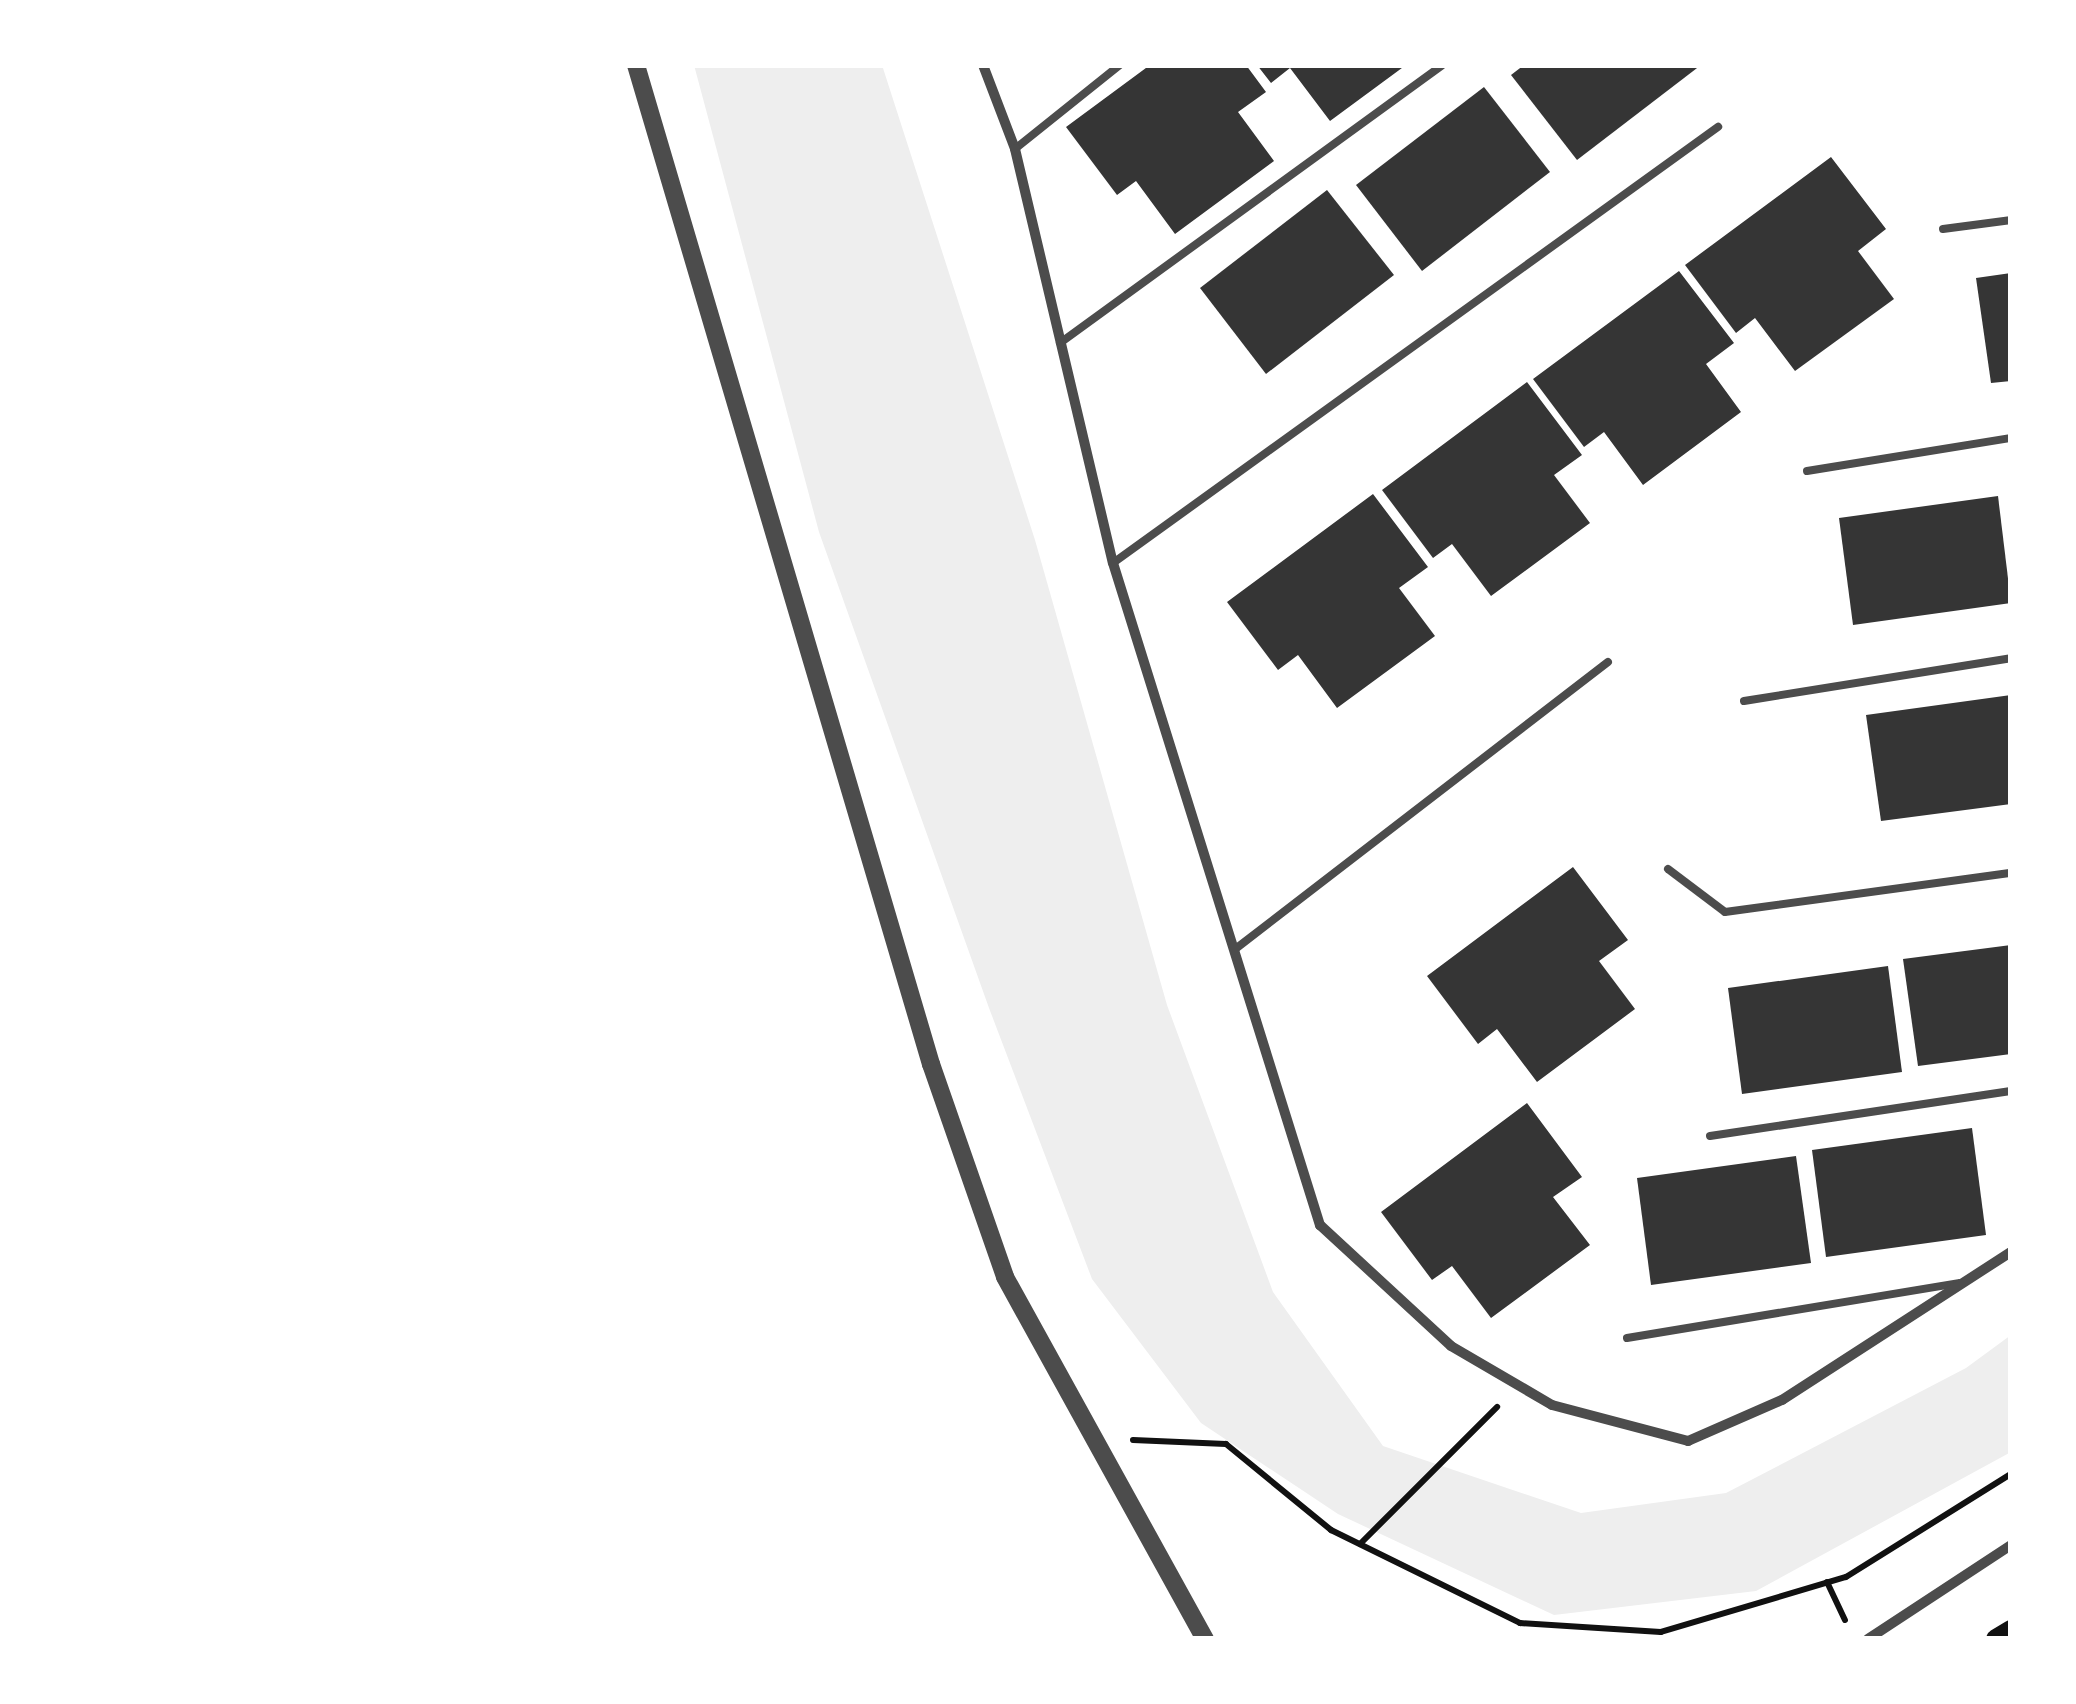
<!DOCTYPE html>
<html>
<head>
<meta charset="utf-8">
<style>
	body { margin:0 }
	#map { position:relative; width:2076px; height:1704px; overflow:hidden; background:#fff; font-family:"Asap Condensed",sans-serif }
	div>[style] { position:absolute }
	.green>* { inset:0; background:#eee }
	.building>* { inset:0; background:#353535 }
	.path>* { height:6px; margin:-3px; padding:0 3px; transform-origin:3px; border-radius:3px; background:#111 }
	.service>* { height:8px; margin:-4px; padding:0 4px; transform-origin:4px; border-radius:4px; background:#4c4c4c }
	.minor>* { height:10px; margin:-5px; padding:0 5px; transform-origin:5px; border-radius:5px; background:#4c4c4c }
	.tertiary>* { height:18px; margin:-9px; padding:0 9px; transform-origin:9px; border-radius:9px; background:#4c4c4c }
	.secondary>* { height:20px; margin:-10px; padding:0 10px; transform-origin:10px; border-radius:10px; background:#111 }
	span { translate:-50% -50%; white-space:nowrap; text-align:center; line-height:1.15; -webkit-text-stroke:8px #fff; paint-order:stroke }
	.frame { position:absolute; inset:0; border:68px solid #fff; pointer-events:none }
</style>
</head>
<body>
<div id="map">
	<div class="green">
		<i style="clip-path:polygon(694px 65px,882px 65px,1035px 540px,1167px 1005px,1273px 1292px,1383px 1446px,1581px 1513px,1726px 1493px,1966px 1368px,2011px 1335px,2011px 1452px,1756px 1591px,1554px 1615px,1338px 1514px,1201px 1423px,1092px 1279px,989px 1008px,819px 532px)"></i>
	</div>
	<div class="building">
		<i style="clip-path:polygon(1150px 65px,1246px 65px,1266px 92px,1238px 112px,1274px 161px,1175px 234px,1136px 181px,1117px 195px,1066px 127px)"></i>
		<i style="clip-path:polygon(1257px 65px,1406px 65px,1330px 121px,1290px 68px,1271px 83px)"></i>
		<i style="clip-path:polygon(1524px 65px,1701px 65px,1577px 160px,1511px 75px)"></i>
		<i style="clip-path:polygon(1484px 87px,1550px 172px,1422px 271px,1356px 185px)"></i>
		<i style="clip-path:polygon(1831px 157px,1886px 229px,1858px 251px,1894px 299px,1795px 371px,1755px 318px,1736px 333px,1685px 265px)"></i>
		<i style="clip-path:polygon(1327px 190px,1394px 275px,1266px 374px,1200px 288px)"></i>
		<i style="clip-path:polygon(1679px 271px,1734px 343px,1706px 364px,1741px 412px,1643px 485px,1604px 432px,1584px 447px,1533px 379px)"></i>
		<i style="clip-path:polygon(2011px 273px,2011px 381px,1991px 383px,1976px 278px)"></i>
		<i style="clip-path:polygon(1527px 382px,1582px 455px,1554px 475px,1590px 523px,1491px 596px,1452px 544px,1433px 558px,1382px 490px)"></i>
		<i style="clip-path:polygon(1373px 494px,1428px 567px,1399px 588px,1435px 636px,1337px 708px,1298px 655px,1278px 670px,1227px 602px)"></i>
		<i style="clip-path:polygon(1998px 496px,2011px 603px,1853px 625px,1839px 518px)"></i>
		<i style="clip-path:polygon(2011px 695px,2011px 804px,1881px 821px,1866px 715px)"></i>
		<i style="clip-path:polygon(1573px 867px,1628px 940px,1599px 961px,1635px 1009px,1537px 1082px,1497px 1029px,1478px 1044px,1427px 976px)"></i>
		<i style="clip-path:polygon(2011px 945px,2011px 1054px,1918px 1066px,1903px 959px)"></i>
		<i style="clip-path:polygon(1888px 966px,1902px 1072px,1742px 1094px,1728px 988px)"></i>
		<i style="clip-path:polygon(1527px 1103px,1582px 1177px,1553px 1197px,1590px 1245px,1491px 1318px,1452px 1266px,1432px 1280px,1381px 1212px)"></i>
		<i style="clip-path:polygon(1972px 1128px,1986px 1235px,1826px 1257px,1812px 1150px)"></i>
		<i style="clip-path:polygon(1796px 1156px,1811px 1263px,1651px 1285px,1637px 1178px)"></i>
	</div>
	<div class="path">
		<i style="left:1133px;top:1440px;width:93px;rotate:2.5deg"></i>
		<i style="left:1226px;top:1444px;width:136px;rotate:39.3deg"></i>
		<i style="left:1331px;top:1530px;width:211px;rotate:26.2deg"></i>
		<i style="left:1520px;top:1623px;width:141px;rotate:3.7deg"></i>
		<i style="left:1661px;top:1632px;width:193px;rotate:-16.6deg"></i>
		<i style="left:1846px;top:1577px;width:195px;rotate:-32deg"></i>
		<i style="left:1360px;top:1544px;width:194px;rotate:-45deg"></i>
		<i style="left:1827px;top:1582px;width:42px;rotate:64.7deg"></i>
	</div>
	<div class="service">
		<i style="left:1015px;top:149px;width:134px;rotate:-38.7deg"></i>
		<i style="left:1943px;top:229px;width:69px;rotate:-7.5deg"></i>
		<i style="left:1060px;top:343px;width:472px;rotate:-36deg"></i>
		<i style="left:1807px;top:471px;width:207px;rotate:-9.2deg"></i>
		<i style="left:1113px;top:563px;width:746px;rotate:-35.78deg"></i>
		<i style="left:1744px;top:701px;width:270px;rotate:-9.1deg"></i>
		<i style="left:1668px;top:869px;width:71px;rotate:37deg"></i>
		<i style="left:1725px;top:912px;width:289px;rotate:-7.8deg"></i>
		<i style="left:1234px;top:950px;width:472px;rotate:-37.6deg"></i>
		<i style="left:1710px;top:1136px;width:304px;rotate:-8.5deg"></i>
		<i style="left:1627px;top:1338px;width:336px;rotate:-9.4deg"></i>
	</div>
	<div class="minor">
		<i style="left:983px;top:65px;width:90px;rotate:69.1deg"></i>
		<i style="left:1015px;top:149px;width:425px;rotate:76.7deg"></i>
		<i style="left:1113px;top:563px;width:694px;rotate:72.64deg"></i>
		<i style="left:1320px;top:1225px;width:178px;rotate:42.7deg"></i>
		<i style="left:1451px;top:1346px;width:117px;rotate:30.3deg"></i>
		<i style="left:1552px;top:1405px;width:141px;rotate:14.8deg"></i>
		<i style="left:1688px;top:1441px;width:103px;rotate:-23.6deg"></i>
		<i style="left:1782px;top:1400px;width:273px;rotate:-32.9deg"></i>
		<i style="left:1868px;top:1639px;width:171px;rotate:-33.3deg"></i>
	</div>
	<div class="tertiary">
		<i style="left:636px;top:65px;width:1042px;rotate:73.55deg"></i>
		<i style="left:931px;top:1064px;width:225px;rotate:70.8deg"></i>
		<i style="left:1005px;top:1277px;width:414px;rotate:61.1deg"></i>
	</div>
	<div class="secondary">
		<i style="left:1996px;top:1639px;width:17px;rotate:-31deg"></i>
	</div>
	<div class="frame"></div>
</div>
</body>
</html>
